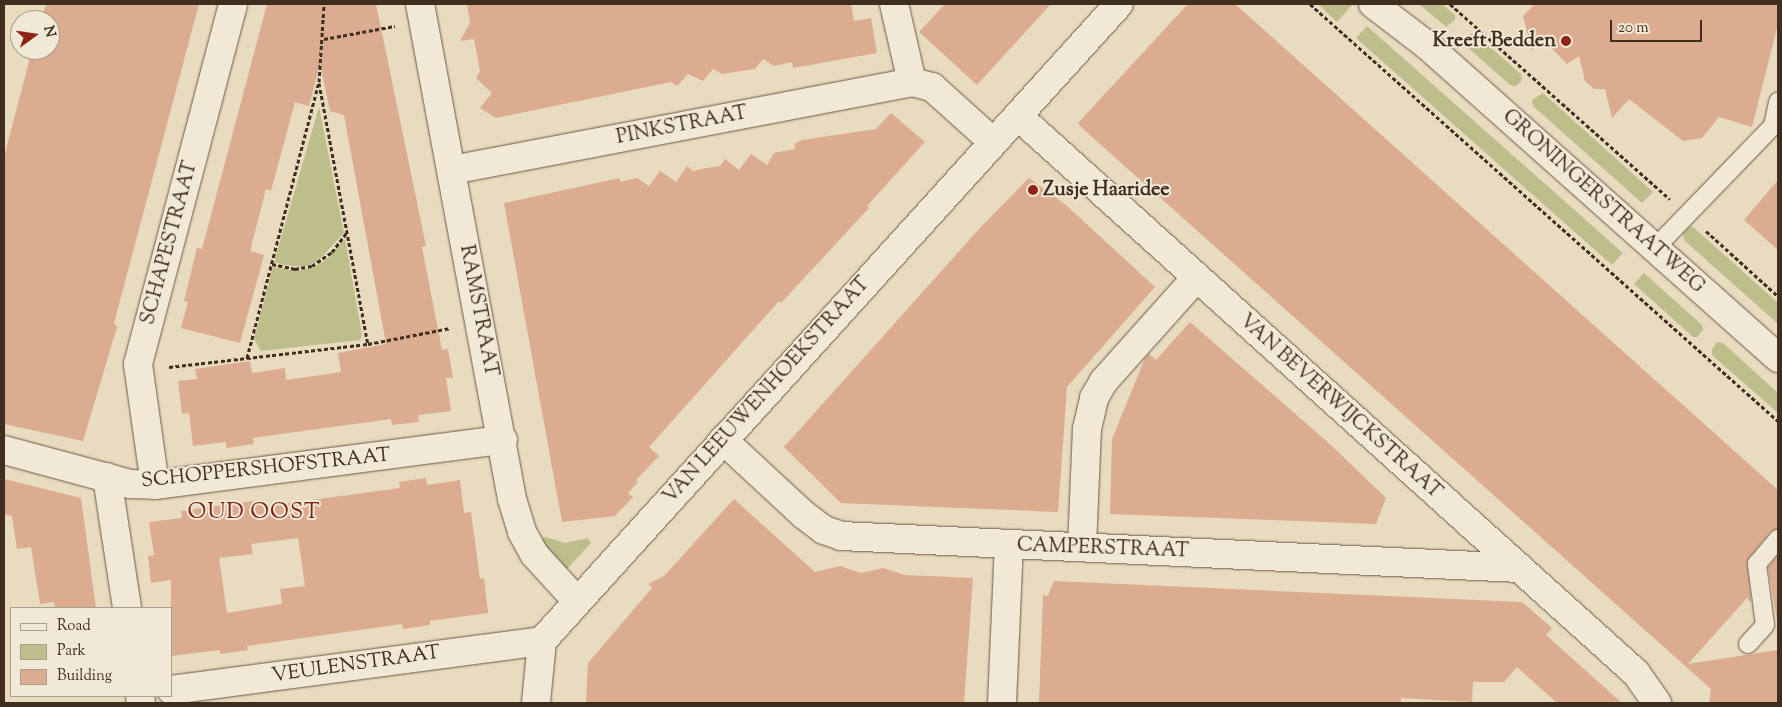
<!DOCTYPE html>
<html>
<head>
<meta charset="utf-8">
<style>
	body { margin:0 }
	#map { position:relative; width:1782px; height:707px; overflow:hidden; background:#e9dbbf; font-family:"Sorts Mill Goudy",serif }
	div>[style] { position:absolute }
	.green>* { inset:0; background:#bebe8d }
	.building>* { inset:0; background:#dbac8f }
	.path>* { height:3px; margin-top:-1.5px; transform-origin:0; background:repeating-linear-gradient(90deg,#402e1f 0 4px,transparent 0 6.5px) }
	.roads { filter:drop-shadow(0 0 1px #6a5947) drop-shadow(0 0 1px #6a5947) }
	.lane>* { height:18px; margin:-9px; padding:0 9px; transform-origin:9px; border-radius:9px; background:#f1e8d5 }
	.street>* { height:28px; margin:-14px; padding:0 14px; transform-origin:14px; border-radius:14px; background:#f1e8d5 }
	.secondary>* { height:28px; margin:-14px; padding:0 14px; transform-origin:14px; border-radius:14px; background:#f1e8d5 }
	.dots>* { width:14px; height:14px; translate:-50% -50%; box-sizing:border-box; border:2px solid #f1e8d5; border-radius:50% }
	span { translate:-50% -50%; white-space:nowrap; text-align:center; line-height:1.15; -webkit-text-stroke:4px #f1e8d5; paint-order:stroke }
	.poi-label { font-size:20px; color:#402e1f; font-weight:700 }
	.right { translate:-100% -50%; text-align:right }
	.left { translate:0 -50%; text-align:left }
	.street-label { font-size:20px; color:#402e1f }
	.quarter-label { font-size:22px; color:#7a1f14; letter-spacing:1px }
	.frame { position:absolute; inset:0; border:5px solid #402e1f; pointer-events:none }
	.legend { position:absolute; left:10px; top:607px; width:162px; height:90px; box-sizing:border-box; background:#f1e8d5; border:1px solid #aa9e8c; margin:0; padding:6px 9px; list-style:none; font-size:15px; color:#402e1f }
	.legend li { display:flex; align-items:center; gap:10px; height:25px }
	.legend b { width:25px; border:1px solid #aa9e8c }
	.north { position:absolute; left:10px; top:10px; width:50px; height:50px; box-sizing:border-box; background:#f1e8d5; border:1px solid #aa9e8c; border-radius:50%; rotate:76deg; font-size:14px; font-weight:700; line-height:20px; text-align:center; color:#402e1f }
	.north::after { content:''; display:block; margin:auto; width:18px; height:22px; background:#8f2418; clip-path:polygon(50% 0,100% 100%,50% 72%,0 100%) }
	.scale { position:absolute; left:1610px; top:20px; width:92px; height:22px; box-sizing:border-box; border:2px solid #402e1f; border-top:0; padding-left:6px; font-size:15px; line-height:18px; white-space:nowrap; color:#402e1f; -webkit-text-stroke:4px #f1e8d5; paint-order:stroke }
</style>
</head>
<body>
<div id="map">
	<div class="green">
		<i style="clip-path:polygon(1318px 4px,1353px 4px,1337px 22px)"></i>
		<i style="clip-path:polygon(1419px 4px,1442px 4px,1455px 15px,1455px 20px,1446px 27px)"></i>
		<i style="clip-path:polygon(1367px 26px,1623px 253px,1612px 265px,1356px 38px)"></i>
		<i style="clip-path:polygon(1470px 34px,1475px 34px,1521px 74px,1522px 80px,1516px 86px,1510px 85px,1466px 46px,1465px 40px)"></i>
		<i style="clip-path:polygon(1543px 93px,1653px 192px,1642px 203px,1533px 106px,1532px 100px)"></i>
		<i style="clip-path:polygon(319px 107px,344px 233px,318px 261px,304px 267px,285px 265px,274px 262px)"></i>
		<i style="clip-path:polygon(1689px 227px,1693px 227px,1778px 303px,1778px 324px,1684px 240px,1683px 234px)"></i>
		<i style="clip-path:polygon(345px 239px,362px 335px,360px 340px,261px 351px,254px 339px,273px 267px,295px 271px,313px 268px,327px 259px)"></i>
		<i style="clip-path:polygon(1644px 273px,1702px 325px,1703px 330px,1697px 337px,1693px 337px,1634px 284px)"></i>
		<i style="clip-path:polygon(1717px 342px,1723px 343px,1778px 393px,1778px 413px,1712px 355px,1712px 349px)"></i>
		<i style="clip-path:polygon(546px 537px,565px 543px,588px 538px,591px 543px,565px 571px,540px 539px)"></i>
	</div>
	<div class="building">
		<i style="clip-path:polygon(47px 4px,199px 4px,114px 323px,117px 327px,83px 441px,4px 424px,4px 157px,32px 50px,50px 50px,50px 20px,39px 20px)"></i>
		<i style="clip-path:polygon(267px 4px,376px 4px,426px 246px,422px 247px,442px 350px,448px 349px,453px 378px,446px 378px,451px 411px,418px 415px,419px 422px,392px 425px,391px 419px,253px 438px,254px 444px,226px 448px,226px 442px,193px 446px,189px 413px,182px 414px,178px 381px,197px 379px,195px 369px,250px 361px,252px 373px,285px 368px,286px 380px,341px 372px,338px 353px,386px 344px,344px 115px,330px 111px,320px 64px,309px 106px,295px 102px,271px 191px,266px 189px,250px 251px,264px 255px,240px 343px,181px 328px,188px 302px,184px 301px,197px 248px,202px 249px)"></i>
		<i style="clip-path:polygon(467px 4px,851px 4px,854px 21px,871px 18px,877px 53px,793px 68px,792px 62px,774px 66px,763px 59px,755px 69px,722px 74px,713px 69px,703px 81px,688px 74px,677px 86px,671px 82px,496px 118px,480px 108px,492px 93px,476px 78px,480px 71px,474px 39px,460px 41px,470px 23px)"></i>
		<i style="clip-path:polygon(945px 4px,1051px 4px,977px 85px,919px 32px)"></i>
		<i style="clip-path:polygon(1188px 4px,1235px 4px,1778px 490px,1778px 529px,1770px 532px,1747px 561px,1751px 602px,1747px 598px,1688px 664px,1778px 650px,1778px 702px,1709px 703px,1711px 689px,1082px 128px,1078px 123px)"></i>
		<i style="clip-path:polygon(1535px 4px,1778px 4px,1778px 24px,1752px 127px,1719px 117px,1702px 138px,1683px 141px,1629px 99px,1612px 118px,1605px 89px,1594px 89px,1585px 81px,1579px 56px,1567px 64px,1543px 39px,1532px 51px,1523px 16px)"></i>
		<i style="clip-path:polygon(891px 113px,925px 142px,867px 206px,869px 208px,781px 303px,779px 301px,649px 447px,659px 456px,636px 480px,638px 482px,628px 493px,633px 497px,615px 516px,562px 522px,504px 203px,620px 178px,620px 182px,637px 178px,649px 186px,660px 171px,676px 182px,687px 166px,693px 171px,707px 168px,720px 166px,725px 159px,739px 170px,751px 154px,767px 165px,774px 153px,795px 149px,794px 144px,802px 140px,876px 129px)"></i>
		<i style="clip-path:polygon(1029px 178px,1067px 206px,1155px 287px,1067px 387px,1058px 512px,841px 503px,784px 447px,979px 229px)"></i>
		<i style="clip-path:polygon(1778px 180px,1778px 250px,1744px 220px)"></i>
		<i style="clip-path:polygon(1190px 322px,1332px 446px,1386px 498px,1376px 524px,1110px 514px,1112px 439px,1145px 358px,1149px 354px,1156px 360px)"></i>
		<i style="clip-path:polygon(evenodd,426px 478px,427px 485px,460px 480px,464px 513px,471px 512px,480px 579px,484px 578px,488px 613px,430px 621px,430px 625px,403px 629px,402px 624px,247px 646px,248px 650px,220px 654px,220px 650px,171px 656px,171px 580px,151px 583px,148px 556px,154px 555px,149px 522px,182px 518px,181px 511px,262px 500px,262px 507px,304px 501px,400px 488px,399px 482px,426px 478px,298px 538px,305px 586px,280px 589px,282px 604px,227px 613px,219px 558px,253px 554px,251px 544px,298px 538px)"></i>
		<i style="clip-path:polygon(4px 479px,81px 498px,96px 608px,55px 608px,54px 602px,40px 604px,31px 547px,17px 549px,12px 516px,4px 514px)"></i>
		<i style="clip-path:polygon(734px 499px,815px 572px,840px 566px,861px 573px,883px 568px,905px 575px,973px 578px,964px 703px,586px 703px,588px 663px,652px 588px,648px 584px,664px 576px)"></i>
		<i style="clip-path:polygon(1778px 555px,1778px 626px,1768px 567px)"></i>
		<i style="clip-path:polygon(1054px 581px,1522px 602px,1552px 628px,1546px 635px,1622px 703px,1557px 703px,1517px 667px,1504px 682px,1473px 682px,1472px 702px,1401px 698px,1401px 703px,1039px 703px,1043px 595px,1048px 596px)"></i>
	</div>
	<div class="path">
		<i style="left:1310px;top:4px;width:627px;rotate:41.7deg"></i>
		<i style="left:1450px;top:4px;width:294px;rotate:41.6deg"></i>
		<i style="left:324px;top:39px;width:72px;rotate:-10.4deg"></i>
		<i style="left:319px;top:83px;width:266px;rotate:79.4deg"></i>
		<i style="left:1706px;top:231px;width:97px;rotate:42.1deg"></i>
		<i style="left:272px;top:264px;width:24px;rotate:12deg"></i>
		<i style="left:295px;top:269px;width:17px;rotate:-10deg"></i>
		<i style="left:312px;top:266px;width:24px;rotate:-35deg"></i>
		<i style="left:332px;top:252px;width:25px;rotate:-53deg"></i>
		<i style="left:247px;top:358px;width:285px;rotate:-75.4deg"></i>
		<i style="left:319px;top:82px;width:78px;rotate:-86.3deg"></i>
		<i style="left:169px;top:367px;width:200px;rotate:-6.6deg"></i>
		<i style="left:368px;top:344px;width:84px;rotate:-11deg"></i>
	</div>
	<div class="roads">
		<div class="lane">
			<i style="left:1655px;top:248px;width:170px;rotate:-46deg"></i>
			<i style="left:1773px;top:126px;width:25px;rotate:-78deg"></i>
			<i style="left:1748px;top:644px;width:25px;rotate:-48deg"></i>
			<i style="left:1765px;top:625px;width:62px;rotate:-97.5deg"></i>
			<i style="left:1757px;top:564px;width:33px;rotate:-50deg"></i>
		</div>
		<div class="street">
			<i style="left:420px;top:4px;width:503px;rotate:79.47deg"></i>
			<i style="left:512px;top:499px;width:34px;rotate:73deg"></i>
			<i style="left:522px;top:532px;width:25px;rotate:61deg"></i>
			<i style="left:534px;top:554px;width:62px;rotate:47.6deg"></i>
			<i style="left:894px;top:4px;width:80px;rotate:77deg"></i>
			<i style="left:1018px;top:116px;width:832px;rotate:42.03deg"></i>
			<i style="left:1636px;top:673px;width:37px;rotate:55deg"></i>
			<i style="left:452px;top:170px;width:468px;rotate:-10.8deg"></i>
			<i style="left:912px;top:82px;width:21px;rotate:14deg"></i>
			<i style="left:932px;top:87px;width:82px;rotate:42deg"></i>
			<i style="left:723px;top:440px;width:110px;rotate:42.8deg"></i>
			<i style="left:804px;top:515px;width:25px;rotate:37deg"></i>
			<i style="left:824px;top:530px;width:18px;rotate:19deg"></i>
			<i style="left:841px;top:536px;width:679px;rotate:2.7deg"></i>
			<i style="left:4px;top:450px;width:131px;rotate:15.1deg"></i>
			<i style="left:130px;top:484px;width:25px;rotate:2deg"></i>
			<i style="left:155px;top:485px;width:351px;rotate:-7.4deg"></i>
			<i style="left:107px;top:477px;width:133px;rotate:81.3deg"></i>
			<i style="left:155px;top:485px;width:122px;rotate:-98deg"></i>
			<i style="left:138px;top:364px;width:372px;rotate:-75.2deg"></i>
			<i style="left:1082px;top:547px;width:118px;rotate:-87.6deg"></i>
			<i style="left:1087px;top:429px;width:32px;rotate:-77deg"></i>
			<i style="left:1094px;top:398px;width:20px;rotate:-60deg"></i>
			<i style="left:1104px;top:381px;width:138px;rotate:-48.2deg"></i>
			<i style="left:542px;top:641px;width:859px;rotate:-47.83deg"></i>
			<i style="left:171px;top:690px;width:374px;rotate:-7.5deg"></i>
			<i style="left:140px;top:696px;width:7px;rotate:82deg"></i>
			<i style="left:536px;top:703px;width:62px;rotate:-84.5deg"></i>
			<i style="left:1002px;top:703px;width:158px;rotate:-87.5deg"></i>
		</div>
		<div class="secondary">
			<i style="left:1373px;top:4px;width:69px;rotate:37.4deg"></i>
			<i style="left:1428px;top:46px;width:469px;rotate:41.7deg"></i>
		</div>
	</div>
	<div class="dots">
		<i style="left:1566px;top:41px;background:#8f2418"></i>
		<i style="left:1033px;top:190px;background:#8f2418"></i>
	</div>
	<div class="poi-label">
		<span class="right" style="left:1556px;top:41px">Kreeft Bedden</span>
		<span class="left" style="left:1043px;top:190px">Zusje Haaridee</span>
	</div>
	<div class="street-label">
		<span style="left:682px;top:126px;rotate:-11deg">PINKSTRAAT</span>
		<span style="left:1603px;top:202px;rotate:42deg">GRONINGERSTRAATWEG</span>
		<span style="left:170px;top:243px;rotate:-75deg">SCHAPESTRAAT</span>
		<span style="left:478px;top:311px;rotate:79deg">RAMSTRAAT</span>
		<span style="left:767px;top:391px;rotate:-48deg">VAN LEEUWENHOEKSTRAAT</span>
		<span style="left:1340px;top:407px;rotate:42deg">VAN BEVERWIJCKSTRAAT</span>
		<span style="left:266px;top:469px;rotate:-6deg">SCHOPPERSHOFSTRAAT</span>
		<span style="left:1103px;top:549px;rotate:2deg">CAMPERSTRAAT</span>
		<span style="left:356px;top:665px;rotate:-8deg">VEULENSTRAAT</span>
	</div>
	<div class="quarter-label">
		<span style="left:254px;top:514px">OUD OOST</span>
	</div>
	<div class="frame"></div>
	<ul class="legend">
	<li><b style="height:6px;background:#f1e8d5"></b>Road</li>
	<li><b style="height:14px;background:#bebe8d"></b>Park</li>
	<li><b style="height:14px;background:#dbac8f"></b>Building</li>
	</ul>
	<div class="north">N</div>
	<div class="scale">20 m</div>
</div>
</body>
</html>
